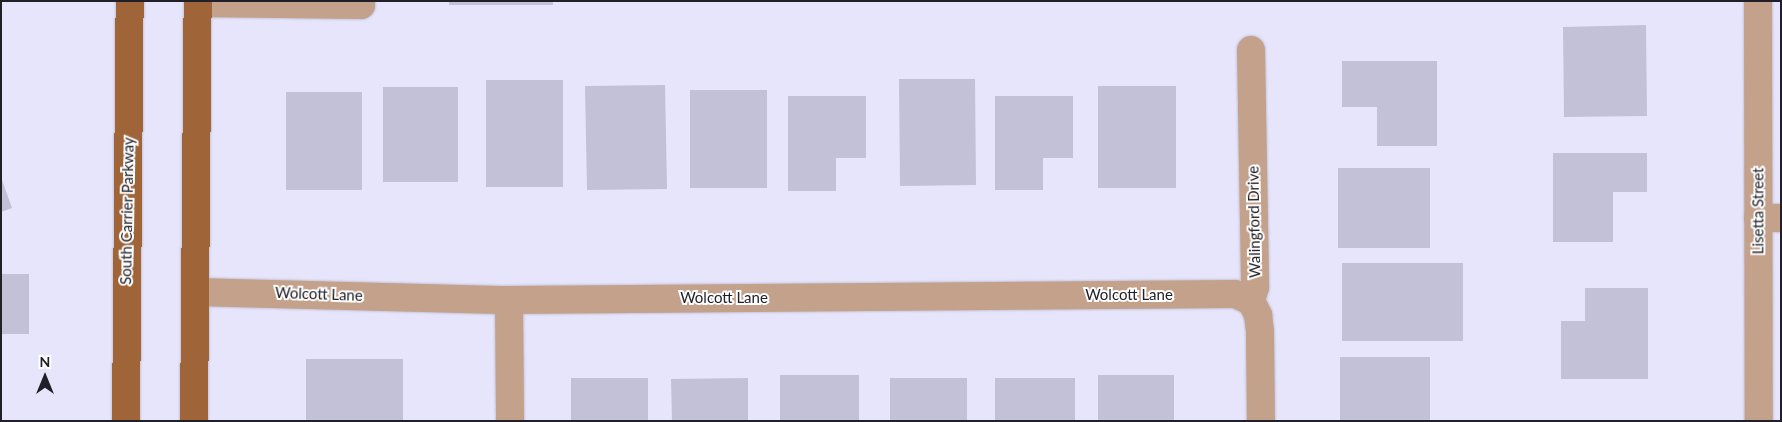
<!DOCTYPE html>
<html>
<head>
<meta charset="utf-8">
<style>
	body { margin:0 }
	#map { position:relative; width:1782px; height:422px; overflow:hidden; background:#e7e5fb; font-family:Lato,sans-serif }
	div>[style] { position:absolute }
	.building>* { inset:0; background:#c2c1d7 }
	.roads { filter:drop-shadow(0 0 1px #c3c2d5) drop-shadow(0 0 1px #c3c2d5) }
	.minor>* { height:28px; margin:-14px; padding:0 14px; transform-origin:14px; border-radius:14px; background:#c3a18b }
	.major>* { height:28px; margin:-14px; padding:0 14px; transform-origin:14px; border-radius:14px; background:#9f6438 }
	span { translate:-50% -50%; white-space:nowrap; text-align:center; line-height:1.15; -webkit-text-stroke:4px #fff; paint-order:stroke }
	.street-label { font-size:15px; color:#212028 }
	.frame { position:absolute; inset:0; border:2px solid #212028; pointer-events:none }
	.north { position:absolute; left:20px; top:352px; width:50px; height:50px; -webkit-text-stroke:4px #fff; paint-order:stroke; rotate:0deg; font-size:14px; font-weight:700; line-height:20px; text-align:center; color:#212028 }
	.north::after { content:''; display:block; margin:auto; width:18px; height:22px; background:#212028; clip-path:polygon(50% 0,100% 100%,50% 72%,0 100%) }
</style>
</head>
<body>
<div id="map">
	<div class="building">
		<i style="clip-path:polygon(449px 1px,553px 1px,553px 5px,449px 5px)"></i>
		<i style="clip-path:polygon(1646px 25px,1647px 116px,1564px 117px,1563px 27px)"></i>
		<i style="clip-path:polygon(1342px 61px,1437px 61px,1437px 146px,1377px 146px,1377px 107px,1342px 107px)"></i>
		<i style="clip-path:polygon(899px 79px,975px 79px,976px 185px,900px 186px)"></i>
		<i style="clip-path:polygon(486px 80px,563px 80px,563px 187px,486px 187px)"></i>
		<i style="clip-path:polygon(665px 85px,667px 189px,587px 190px,585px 86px)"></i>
		<i style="clip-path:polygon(1098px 86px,1176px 86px,1176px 188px,1098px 188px)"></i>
		<i style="clip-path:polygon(383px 87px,458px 87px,458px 182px,383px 182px)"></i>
		<i style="clip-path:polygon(690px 90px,767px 90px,767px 188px,690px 188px)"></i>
		<i style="clip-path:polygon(286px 92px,362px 92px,362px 190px,286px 190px)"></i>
		<i style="clip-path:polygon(788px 96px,866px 96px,866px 158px,836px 158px,836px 191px,788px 191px)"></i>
		<i style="clip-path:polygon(995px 96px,1073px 96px,1073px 158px,1043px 158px,1043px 190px,995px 190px)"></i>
		<i style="clip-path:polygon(1553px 153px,1647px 153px,1647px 192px,1613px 192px,1613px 242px,1553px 242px)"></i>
		<i style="clip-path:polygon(1338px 168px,1430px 168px,1430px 248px,1338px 248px)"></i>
		<i style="clip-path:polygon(1px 177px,12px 208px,1px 212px)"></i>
		<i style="clip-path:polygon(1342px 263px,1463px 263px,1463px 341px,1342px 341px)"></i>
		<i style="clip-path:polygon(1px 274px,29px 274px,29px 334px,1px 334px)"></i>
		<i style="clip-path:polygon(1585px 288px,1648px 288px,1648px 379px,1561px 379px,1561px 321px,1585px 321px)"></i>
		<i style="clip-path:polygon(1340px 357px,1430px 357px,1430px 421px,1340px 421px)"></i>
		<i style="clip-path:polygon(306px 359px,403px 359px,403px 421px,306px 421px)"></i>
		<i style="clip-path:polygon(780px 375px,859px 375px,859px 421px,780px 421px)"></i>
		<i style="clip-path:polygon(1098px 375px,1174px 375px,1174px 421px,1098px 421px)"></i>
		<i style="clip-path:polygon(571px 378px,648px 378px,648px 421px,571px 421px)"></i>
		<i style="clip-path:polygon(748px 378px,748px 421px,672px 421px,671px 379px)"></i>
		<i style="clip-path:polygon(890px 378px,967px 378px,967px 421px,890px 421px)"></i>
		<i style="clip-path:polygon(995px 378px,1075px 378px,1075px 421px,995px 421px)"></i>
	</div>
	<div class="roads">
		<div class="minor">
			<i style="left:1758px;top:1px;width:420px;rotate:89.9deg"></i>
			<i style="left:198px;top:3px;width:163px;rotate:0.7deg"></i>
			<i style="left:361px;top:5px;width:4px;rotate:-90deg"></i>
			<i style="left:1251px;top:50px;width:237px;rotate:89deg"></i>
			<i style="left:1255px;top:287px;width:15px;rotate:106deg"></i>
			<i style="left:1251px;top:301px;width:16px;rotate:63deg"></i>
			<i style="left:1258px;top:315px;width:17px;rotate:83deg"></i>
			<i style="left:1260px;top:332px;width:89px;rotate:89.4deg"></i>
			<i style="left:1758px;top:218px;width:23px"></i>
			<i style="left:195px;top:292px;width:314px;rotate:1.5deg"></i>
			<i style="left:509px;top:300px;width:726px;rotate:-0.47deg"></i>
			<i style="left:1235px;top:294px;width:17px;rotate:24deg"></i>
			<i style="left:509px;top:300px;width:121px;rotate:89.5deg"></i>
		</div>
		<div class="major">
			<i style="left:126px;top:421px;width:420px;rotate:-89.5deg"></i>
			<i style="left:194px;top:421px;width:420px;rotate:-89.5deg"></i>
		</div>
	</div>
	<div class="street-label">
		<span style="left:127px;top:211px;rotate:-89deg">South Carrier Parkway</span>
		<span style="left:1758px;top:211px;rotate:-90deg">Lisetta Street</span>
		<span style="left:1254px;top:222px;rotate:-91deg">Walingford Drive</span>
		<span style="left:319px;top:294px;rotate:2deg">Wolcott Lane</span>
		<span style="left:1129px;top:295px">Wolcott Lane</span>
		<span style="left:724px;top:298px">Wolcott Lane</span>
	</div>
	<div class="frame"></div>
	<div class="north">N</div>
</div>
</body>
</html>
